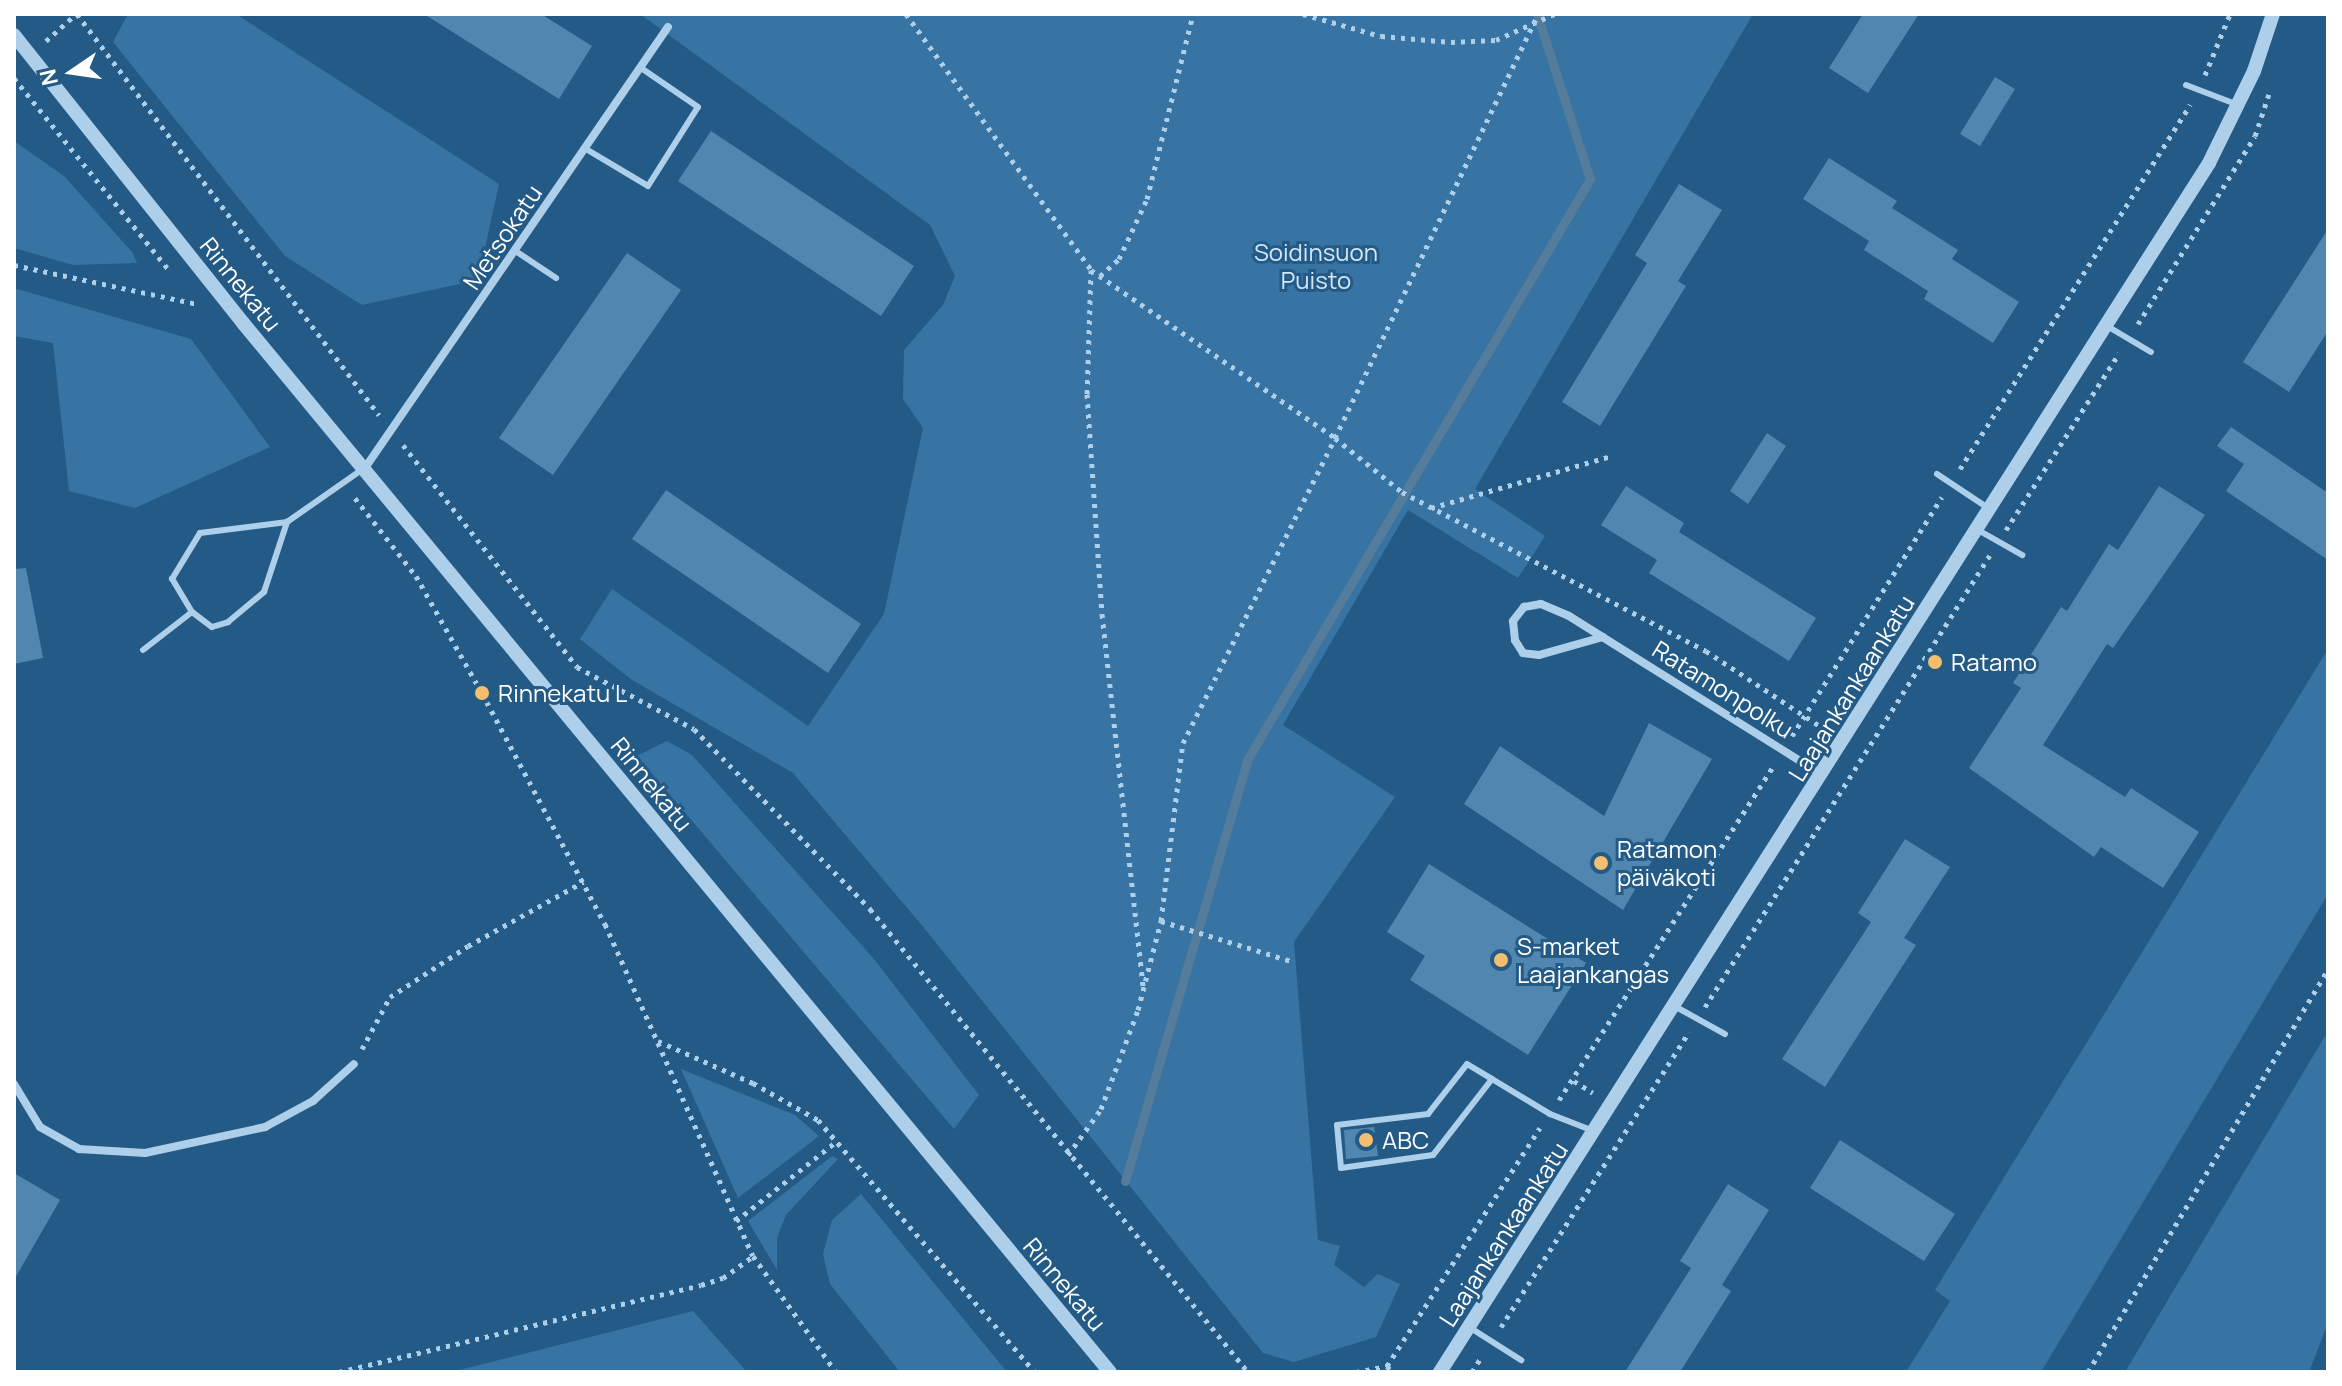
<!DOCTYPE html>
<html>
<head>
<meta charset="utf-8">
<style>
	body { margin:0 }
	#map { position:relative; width:2342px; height:1386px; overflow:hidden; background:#235a86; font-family:Manrope,sans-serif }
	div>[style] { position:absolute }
	.green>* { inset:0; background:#3774a3 }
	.stream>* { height:9px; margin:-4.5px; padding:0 4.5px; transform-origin:4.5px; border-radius:4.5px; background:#557c9a }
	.building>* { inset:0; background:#5086b0 }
	.path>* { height:5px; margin-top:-2.5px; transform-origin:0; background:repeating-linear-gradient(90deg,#adcfe9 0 4px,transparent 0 10px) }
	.service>* { height:6px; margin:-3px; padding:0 3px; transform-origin:3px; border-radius:3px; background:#adcfe9 }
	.minor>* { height:8px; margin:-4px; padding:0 4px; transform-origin:4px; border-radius:4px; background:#adcfe9 }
	.tertiary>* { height:14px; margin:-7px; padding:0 7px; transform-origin:7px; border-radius:7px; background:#adcfe9 }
	.dots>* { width:22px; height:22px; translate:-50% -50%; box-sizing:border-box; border:4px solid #235a86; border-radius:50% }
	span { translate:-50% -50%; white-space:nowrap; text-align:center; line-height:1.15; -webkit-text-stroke:6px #235a86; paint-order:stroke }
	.street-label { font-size:24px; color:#fff }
	.park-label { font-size:24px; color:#d1e7f7 }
	.poi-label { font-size:24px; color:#fff }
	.left { translate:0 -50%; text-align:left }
	.frame { position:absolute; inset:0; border:16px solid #fff; pointer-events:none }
	.north { position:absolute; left:32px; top:32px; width:80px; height:80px; -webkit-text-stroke:6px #235a86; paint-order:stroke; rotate:257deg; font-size:22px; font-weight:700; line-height:32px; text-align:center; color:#fff }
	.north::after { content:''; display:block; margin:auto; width:28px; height:36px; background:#fff; clip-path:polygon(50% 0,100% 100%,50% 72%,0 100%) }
</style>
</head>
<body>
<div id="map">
	<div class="green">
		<i style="clip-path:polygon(128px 14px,236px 14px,499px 184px,478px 280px,362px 305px,285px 256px,113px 42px)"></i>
		<i style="clip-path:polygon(640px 14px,1753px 14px,1475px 489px,1545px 536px,1518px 578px,1408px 510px,1283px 725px,1395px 797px,1294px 942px,1318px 1240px,1340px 1246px,1334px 1265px,1364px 1287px,1378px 1274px,1400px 1284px,1376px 1337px,1294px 1362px,1263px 1353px,925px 929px,793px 773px,632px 680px,580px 639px,612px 589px,808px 726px,884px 614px,923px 428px,903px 399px,904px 350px,943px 305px,955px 276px,930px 225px)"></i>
		<i style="clip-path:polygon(14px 141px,64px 176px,132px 252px,137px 263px,73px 265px,14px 248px)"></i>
		<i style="clip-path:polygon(14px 288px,191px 339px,270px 447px,135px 508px,69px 491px,53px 343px,14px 336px)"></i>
		<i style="clip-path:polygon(2328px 649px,2328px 894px,2041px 1372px,1906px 1372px,1950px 1301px,1935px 1290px)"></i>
		<i style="clip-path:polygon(667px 741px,692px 755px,874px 959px,979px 1095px,954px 1129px,637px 756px)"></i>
		<i style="clip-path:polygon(2328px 1031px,2328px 1323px,2309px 1372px,2125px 1372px)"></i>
		<i style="clip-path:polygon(681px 1069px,795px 1115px,819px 1136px,738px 1198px)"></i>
		<i style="clip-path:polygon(832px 1156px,838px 1159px,786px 1215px,777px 1238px,777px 1270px,748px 1221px)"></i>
		<i style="clip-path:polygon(861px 1194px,1007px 1372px,900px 1372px,830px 1284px,823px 1254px,832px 1220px)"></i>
		<i style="clip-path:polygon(693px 1311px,747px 1372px,451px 1372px)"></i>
	</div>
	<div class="stream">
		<i style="left:1125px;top:1181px;width:438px;rotate:-73.8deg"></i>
		<i style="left:1247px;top:760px;width:675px;rotate:-59.44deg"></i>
		<i style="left:1590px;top:179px;width:173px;rotate:-107.8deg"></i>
	</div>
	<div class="building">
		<i style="clip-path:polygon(424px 14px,541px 14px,592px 46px,559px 99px)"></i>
		<i style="clip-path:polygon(1863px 14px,1919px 14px,1868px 93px,1829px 68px)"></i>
		<i style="clip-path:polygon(1995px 77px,2015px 89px,1980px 146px,1960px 134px)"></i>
		<i style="clip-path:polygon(711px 131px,914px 266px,881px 316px,678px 181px)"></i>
		<i style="clip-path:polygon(1829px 158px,1897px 201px,1892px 208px,1958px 250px,1952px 259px,2019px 302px,1993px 343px,1924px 299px,1928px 291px,1864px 250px,1869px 241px,1803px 199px)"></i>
		<i style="clip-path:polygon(1679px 184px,1722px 210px,1678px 281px,1686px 286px,1600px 426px,1562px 402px,1647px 263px,1635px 255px)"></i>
		<i style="clip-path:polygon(2328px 229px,2328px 331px,2289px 392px,2243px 362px)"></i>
		<i style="clip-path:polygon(627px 253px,681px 290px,553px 475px,499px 438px)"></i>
		<i style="clip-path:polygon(2231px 427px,2328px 493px,2328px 560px,2226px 491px,2244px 464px,2217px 446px)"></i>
		<i style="clip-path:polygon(1767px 433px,1786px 446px,1748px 504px,1730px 491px)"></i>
		<i style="clip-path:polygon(1626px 486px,1684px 523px,1679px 532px,1816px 618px,1789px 661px,1649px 573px,1657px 560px,1601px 525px)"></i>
		<i style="clip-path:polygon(2159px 486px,2205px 515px,2113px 648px,2107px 644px,2043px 745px,2125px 797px,2131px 788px,2199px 832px,2163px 888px,2101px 847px,2094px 857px,1969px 768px,2021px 688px,2013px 683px,2061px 607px,2067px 611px,2109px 544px,2118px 550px)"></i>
		<i style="clip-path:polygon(666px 490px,861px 624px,828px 673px,632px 539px)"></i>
		<i style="clip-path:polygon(26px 568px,43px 658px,14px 664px,14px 569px)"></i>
		<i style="clip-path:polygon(1649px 723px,1712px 759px,1623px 910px,1464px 804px,1500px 746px,1604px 816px)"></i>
		<i style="clip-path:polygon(1905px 839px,1950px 867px,1904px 938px,1916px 945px,1825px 1087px,1782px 1059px,1871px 922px,1858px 913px)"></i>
		<i style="clip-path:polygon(1429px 864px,1586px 963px,1528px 1055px,1410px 980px,1425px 956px,1387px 932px)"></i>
		<i style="clip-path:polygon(1374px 1127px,1378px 1156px,1346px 1159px,1344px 1130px)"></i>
		<i style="clip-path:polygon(1840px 1140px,1955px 1214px,1924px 1261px,1810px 1188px)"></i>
		<i style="clip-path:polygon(14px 1173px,60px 1200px,14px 1280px)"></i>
		<i style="clip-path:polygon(1728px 1184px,1769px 1210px,1722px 1285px,1731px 1291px,1680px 1372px,1625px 1372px,1691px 1268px,1680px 1261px)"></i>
	</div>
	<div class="path">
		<i style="left:77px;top:14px;width:502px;rotate:53.02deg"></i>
		<i style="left:906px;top:14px;width:316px;rotate:54.1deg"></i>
		<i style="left:1091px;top:270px;width:124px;rotate:91.8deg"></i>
		<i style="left:1087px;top:394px;width:221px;rotate:86.1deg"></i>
		<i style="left:1102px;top:614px;width:374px;rotate:83.7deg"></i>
		<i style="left:1303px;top:14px;width:81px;rotate:15.8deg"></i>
		<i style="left:1381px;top:36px;width:70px;rotate:4.9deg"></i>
		<i style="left:1451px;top:42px;width:45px;rotate:-2.5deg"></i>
		<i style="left:1496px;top:40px;width:64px;rotate:-24.1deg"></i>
		<i style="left:46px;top:41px;width:40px;rotate:-42deg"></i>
		<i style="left:2205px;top:75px;width:66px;rotate:-67.7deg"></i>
		<i style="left:14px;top:78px;width:247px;rotate:51.1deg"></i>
		<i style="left:14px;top:265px;width:187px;rotate:12deg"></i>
		<i style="left:1091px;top:270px;width:296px;rotate:34.5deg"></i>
		<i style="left:1335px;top:438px;width:470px;rotate:-64.4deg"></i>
		<i style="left:1100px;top:276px;width:25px;rotate:-42deg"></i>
		<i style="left:1119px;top:259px;width:66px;rotate:-65deg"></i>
		<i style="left:1147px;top:199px;width:191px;rotate:-76deg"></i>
		<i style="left:2138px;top:324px;width:221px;rotate:-58.1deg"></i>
		<i style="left:2255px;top:136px;width:44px;rotate:-71.6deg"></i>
		<i style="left:403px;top:445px;width:282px;rotate:51.9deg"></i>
		<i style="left:577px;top:667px;width:132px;rotate:27.9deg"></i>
		<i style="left:694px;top:729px;width:252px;rotate:45.6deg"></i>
		<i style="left:870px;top:909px;width:598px;rotate:50.77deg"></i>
		<i style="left:1960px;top:469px;width:431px;rotate:-57.7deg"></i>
		<i style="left:355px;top:498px;width:99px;rotate:52deg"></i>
		<i style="left:416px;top:576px;width:134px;rotate:60.6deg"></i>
		<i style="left:482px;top:693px;width:262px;rotate:62deg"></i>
		<i style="left:605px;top:924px;width:363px;rotate:66deg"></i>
		<i style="left:753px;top:1256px;width:143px;rotate:54.4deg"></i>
		<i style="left:1431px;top:508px;width:187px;rotate:-16.1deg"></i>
		<i style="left:2006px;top:530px;width:210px;rotate:-57.4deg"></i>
		<i style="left:1792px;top:736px;width:282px;rotate:-57.9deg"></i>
		<i style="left:1161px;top:921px;width:139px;rotate:17.1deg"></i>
		<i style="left:1705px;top:1007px;width:534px;rotate:-57.77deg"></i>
		<i style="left:658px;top:1041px;width:104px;rotate:23.9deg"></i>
		<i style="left:753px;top:1083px;width:75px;rotate:29.6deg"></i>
		<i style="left:818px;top:1120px;width:333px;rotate:49.3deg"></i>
		<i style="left:362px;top:1049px;width:59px;rotate:-61.7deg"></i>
		<i style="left:390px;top:997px;width:93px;rotate:-33.2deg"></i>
		<i style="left:468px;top:946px;width:132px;rotate:-29.1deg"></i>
		<i style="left:1574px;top:1081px;width:22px;rotate:32deg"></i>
		<i style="left:1559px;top:1100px;width:398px;rotate:-57.3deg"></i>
		<i style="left:1068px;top:1155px;width:57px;rotate:-54.3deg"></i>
		<i style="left:1101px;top:1109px;width:106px;rotate:-69.5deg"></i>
		<i style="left:1138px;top:1010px;width:92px;rotate:-75.5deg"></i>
		<i style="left:1161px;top:921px;width:179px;rotate:-83deg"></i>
		<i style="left:1183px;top:743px;width:341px;rotate:-63.5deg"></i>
		<i style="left:1335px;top:438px;width:86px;rotate:38.9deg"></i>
		<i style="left:1402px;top:492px;width:343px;rotate:27.6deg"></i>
		<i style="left:1706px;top:651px;width:144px;rotate:33.4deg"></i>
		<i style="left:736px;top:1221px;width:129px;rotate:-38.4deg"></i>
		<i style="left:1501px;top:1327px;width:350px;rotate:-57.5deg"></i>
		<i style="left:1387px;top:1366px;width:283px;rotate:-57.3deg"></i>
		<i style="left:339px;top:1372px;width:372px;rotate:-13.5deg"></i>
		<i style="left:701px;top:1285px;width:23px;rotate:-18deg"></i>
		<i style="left:723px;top:1278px;width:37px;rotate:-36deg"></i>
		<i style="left:1356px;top:1372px;width:32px;rotate:-11deg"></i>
		<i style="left:1387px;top:1366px;width:8px;rotate:50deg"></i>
		<i style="left:1472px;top:1372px;width:19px;rotate:-58deg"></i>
		<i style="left:2088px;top:1372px;width:468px;rotate:-59.2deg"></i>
	</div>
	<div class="service">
		<i style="left:2186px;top:85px;width:56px;rotate:21deg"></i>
		<i style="left:586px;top:149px;width:72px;rotate:30.8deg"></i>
		<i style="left:648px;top:186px;width:93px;rotate:-57.7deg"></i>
		<i style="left:698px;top:107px;width:69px;rotate:-145.6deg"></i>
		<i style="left:517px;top:252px;width:47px;rotate:33.7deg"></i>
		<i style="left:2107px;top:326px;width:51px;rotate:30.6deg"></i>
		<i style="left:1937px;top:474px;width:61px;rotate:33.7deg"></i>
		<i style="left:1978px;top:530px;width:51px;rotate:29.6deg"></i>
		<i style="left:192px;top:612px;width:39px;rotate:-121deg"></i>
		<i style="left:172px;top:579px;width:54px;rotate:-58.7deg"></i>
		<i style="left:200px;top:533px;width:88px;rotate:-7.2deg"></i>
		<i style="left:143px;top:650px;width:62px;rotate:-37.8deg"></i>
		<i style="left:192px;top:612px;width:25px;rotate:37deg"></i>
		<i style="left:212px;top:627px;width:17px;rotate:-17deg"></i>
		<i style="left:228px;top:622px;width:47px;rotate:-39.8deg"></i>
		<i style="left:264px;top:592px;width:74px;rotate:-71.8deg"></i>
		<i style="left:287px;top:522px;width:93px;rotate:-34.9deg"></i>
		<i style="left:1676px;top:1007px;width:56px;rotate:28.9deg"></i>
		<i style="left:1492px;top:1079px;width:96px;rotate:127.8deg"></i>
		<i style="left:1433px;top:1155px;width:93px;rotate:172deg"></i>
		<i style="left:1341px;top:1168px;width:43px;rotate:-95.3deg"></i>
		<i style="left:1337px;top:1125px;width:92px;rotate:-6.9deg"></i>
		<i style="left:1428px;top:1114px;width:63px;rotate:-52deg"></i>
		<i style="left:1467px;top:1064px;width:29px;rotate:31deg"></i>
		<i style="left:1492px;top:1079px;width:68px;rotate:31.1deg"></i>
		<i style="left:1550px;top:1114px;width:44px;rotate:21.3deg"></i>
		<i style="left:1469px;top:1327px;width:62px;rotate:32.4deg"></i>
	</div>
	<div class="minor">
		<i style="left:365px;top:468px;width:535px;rotate:-55.51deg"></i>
		<i style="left:1603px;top:637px;width:66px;rotate:164.3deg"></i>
		<i style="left:1539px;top:655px;width:16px;rotate:-173deg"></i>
		<i style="left:1523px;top:653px;width:15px;rotate:-122deg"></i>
		<i style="left:1515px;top:640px;width:19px;rotate:-96deg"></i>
		<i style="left:1513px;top:621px;width:18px;rotate:-52deg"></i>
		<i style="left:1524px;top:607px;width:17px;rotate:-10deg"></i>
		<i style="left:1541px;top:604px;width:30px;rotate:23deg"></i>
		<i style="left:1569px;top:616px;width:297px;rotate:32.1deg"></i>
		<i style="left:14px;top:1084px;width:50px;rotate:58.8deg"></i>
		<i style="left:40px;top:1127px;width:45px;rotate:29.4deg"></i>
		<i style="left:79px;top:1149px;width:66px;rotate:3.5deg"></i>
		<i style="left:145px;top:1153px;width:123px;rotate:-12.2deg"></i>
		<i style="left:265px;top:1127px;width:55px;rotate:-28.4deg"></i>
		<i style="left:313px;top:1101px;width:55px;rotate:-42.1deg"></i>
	</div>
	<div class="tertiary">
		<i style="left:14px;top:35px;width:368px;rotate:51.5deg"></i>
		<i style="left:243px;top:323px;width:1361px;rotate:50.43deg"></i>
		<i style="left:1440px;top:1372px;width:1433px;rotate:-57.54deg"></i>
		<i style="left:2209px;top:163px;width:102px;rotate:-63.9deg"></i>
		<i style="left:2254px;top:71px;width:60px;rotate:-71.6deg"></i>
	</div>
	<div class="dots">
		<i style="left:1935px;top:662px;background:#f4be70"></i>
		<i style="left:482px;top:693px;background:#f4be70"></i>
		<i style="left:1601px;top:863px;background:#f4be70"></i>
		<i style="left:1501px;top:960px;background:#f4be70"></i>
		<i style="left:1366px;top:1140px;background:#f4be70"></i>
	</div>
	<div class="street-label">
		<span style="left:502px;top:237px;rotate:-56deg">Metsokatu</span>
		<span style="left:241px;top:284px;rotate:51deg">Rinnekatu</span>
		<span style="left:1851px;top:688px;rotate:-58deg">Laajankankaankatu</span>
		<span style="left:1723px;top:689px;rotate:32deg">Ratamonpolku</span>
		<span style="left:652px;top:784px;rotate:51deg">Rinnekatu</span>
		<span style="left:1503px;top:1234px;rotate:-57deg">Laajankankaankatu</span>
		<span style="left:1065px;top:1284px;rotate:50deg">Rinnekatu</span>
	</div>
	<div class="park-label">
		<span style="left:1316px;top:266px">Soidinsuon<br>Puisto</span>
	</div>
	<div class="poi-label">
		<span class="left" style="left:1951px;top:662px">Ratamo</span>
		<span class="left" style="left:498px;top:693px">Rinnekatu L</span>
		<span class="left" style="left:1617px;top:863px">Ratamon<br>päiväkoti</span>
		<span class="left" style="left:1517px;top:960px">S-market<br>Laajankangas</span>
		<span class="left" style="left:1382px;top:1140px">ABC</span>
	</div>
	<div class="frame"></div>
	<div class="north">N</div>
</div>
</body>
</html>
